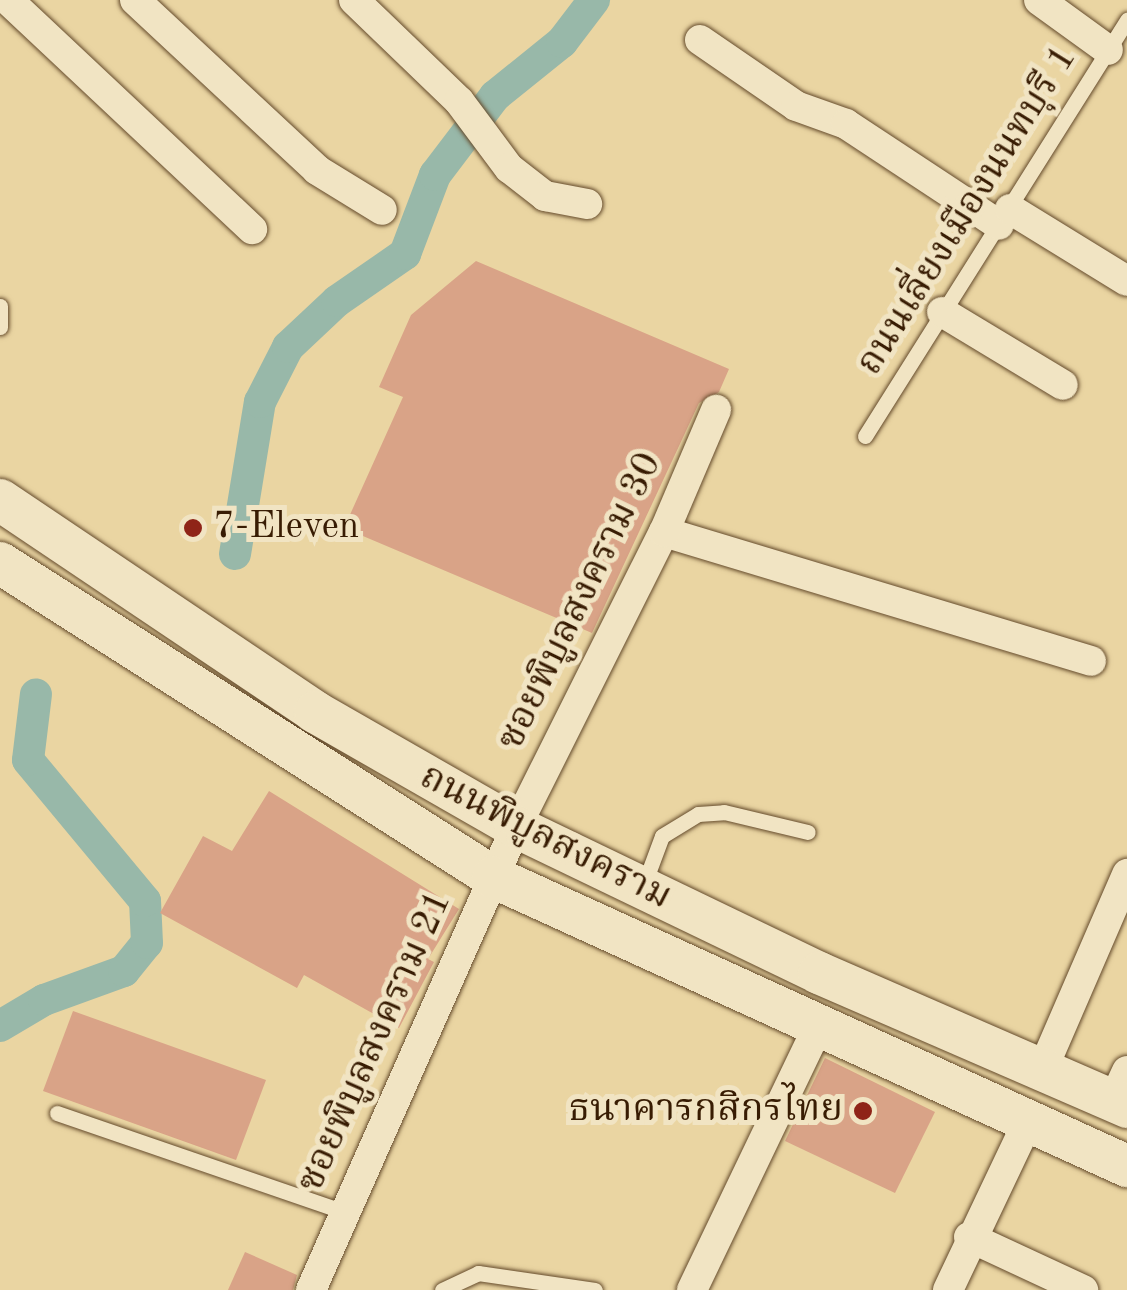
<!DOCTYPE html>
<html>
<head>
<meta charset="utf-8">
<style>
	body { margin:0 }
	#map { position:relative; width:1127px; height:1290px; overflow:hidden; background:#ead5a2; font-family:"Old Standard TT","Noto Serif Thai",serif }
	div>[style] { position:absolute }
	.canal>* { height:32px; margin:-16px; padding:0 16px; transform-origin:16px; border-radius:16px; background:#98b8a9 }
	.building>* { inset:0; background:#d9a387 }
	.roads { filter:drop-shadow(0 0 2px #644a2b) drop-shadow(0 0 2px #644a2b) }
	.service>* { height:15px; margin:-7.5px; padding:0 7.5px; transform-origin:7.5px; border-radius:7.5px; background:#f1e4c3 }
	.minor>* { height:30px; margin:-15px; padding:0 15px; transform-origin:15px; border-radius:15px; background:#f1e4c3 }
	.secondary>* { height:42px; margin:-21px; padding:0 21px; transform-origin:21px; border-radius:21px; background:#f1e4c3 }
	.dots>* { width:28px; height:28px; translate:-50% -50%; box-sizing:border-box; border:5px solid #f1e4c3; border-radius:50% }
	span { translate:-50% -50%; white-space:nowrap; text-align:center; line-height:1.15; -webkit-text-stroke:10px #f1e4c3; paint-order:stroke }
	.street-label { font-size:38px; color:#381c03 }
	.poi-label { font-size:38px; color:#381c03 }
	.left { translate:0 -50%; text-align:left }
	.right { translate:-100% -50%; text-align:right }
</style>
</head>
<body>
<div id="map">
	<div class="canal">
		<i style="left:235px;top:554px;width:154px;rotate:-80.7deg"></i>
		<i style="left:260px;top:402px;width:62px;rotate:-63deg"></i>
		<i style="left:288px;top:347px;width:67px;rotate:-43.2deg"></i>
		<i style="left:337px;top:301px;width:83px;rotate:-34.7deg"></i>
		<i style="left:405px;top:254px;width:85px;rotate:-69.2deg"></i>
		<i style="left:435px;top:175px;width:99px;rotate:-52.8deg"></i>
		<i style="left:495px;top:96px;width:86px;rotate:-38.9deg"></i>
		<i style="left:562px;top:42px;width:53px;rotate:-52.7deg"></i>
		<i style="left:0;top:1026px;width:51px;rotate:-30.6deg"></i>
		<i style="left:44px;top:1000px;width:85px;rotate:-19.9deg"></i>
		<i style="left:124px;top:971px;width:36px;rotate:-51deg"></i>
		<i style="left:147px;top:943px;width:42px;rotate:-92.7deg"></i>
		<i style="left:145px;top:901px;width:183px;rotate:-129.7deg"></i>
		<i style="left:28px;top:760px;width:66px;rotate:-83.1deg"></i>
	</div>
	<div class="building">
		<i style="clip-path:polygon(476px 261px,729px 369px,719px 392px,699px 403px,592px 633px,344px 528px,403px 397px,379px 387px,411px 315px)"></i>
		<i style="clip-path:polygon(269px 791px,459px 909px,428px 959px,434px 962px,399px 1028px,304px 975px,297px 988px,160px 913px,203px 836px,232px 851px)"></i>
		<i style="clip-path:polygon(73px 1011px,266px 1080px,236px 1160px,43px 1091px)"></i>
		<i style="clip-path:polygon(825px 1058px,935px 1112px,895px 1193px,785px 1141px)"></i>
		<i style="clip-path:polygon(245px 1252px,297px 1275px,293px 1290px,228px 1290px)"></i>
	</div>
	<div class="roads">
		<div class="service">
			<i style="left:0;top:306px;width:21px;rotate:90deg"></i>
			<i style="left:865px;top:436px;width:492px;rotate:-57.8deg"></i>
			<i style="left:643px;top:887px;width:54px;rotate:-69.6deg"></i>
			<i style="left:662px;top:836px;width:42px;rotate:-31.4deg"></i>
			<i style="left:698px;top:814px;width:26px;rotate:-4deg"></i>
			<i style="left:724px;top:812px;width:86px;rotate:13.4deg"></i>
			<i style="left:57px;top:1113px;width:304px;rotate:19deg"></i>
			<i style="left:442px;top:1290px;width:40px;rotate:-25deg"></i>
			<i style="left:478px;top:1273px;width:118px;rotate:8.3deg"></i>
		</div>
		<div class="minor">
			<i style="left:8px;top:0;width:335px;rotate:43.2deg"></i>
			<i style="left:135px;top:0;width:249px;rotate:43deg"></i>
			<i style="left:317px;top:170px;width:76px;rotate:31.6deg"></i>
			<i style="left:354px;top:0;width:146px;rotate:43.9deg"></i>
			<i style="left:459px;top:101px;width:84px;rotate:53.3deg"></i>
			<i style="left:509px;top:168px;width:46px;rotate:37.9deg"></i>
			<i style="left:545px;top:196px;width:43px;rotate:10.8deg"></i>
			<i style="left:1039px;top:0;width:85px;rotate:35.9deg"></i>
			<i style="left:700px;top:40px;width:116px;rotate:34.5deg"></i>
			<i style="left:796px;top:106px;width:53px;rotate:19.8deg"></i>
			<i style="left:846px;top:124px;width:183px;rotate:33.4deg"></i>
			<i style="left:1010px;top:209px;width:137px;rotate:31.6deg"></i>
			<i style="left:942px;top:312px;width:141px;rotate:31.1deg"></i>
			<i style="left:664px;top:532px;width:446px;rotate:16.8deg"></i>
			<i style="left:1041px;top:1073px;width:217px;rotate:-66.6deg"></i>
			<i style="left:1113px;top:1101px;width:33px;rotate:-65deg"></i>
			<i style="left:969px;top:1237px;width:126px;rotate:24.9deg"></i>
			<i style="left:311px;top:1290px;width:506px;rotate:-66.12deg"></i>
			<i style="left:516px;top:827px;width:330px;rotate:-63.4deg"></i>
			<i style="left:664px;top:532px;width:133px;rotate:-66.9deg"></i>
			<i style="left:692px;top:1290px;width:289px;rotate:-64.4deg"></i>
			<i style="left:948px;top:1290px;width:184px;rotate:-64.6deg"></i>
		</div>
		<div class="secondary">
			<i style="left:0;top:500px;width:380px;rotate:33.9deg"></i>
			<i style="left:315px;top:712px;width:232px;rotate:29.8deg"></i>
			<i style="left:516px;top:827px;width:336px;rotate:25.7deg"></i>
			<i style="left:819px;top:973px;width:336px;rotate:23.5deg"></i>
			<i style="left:0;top:563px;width:585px;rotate:32.49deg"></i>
			<i style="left:493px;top:877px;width:697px;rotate:24.51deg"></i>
		</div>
	</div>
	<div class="dots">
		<i style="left:193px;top:528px;background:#8f2418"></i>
		<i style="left:863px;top:1111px;background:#8f2418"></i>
	</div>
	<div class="street-label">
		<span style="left:968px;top:211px;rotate:-58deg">ถนนเลี่ยงเมืองนนทบุรี 1</span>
		<span style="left:581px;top:602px;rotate:-64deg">ซอยพิบูลสงคราม 30</span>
		<span style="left:545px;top:838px;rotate:27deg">ถนนพิบูลสงคราม</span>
		<span style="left:376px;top:1042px;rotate:-66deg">ซอยพิบูลสงคราม 21</span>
	</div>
	<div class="poi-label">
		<span class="left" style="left:213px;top:528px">7-Eleven</span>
		<span class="right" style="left:843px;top:1111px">ธนาคารกสิกรไทย</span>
	</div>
</div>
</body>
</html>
